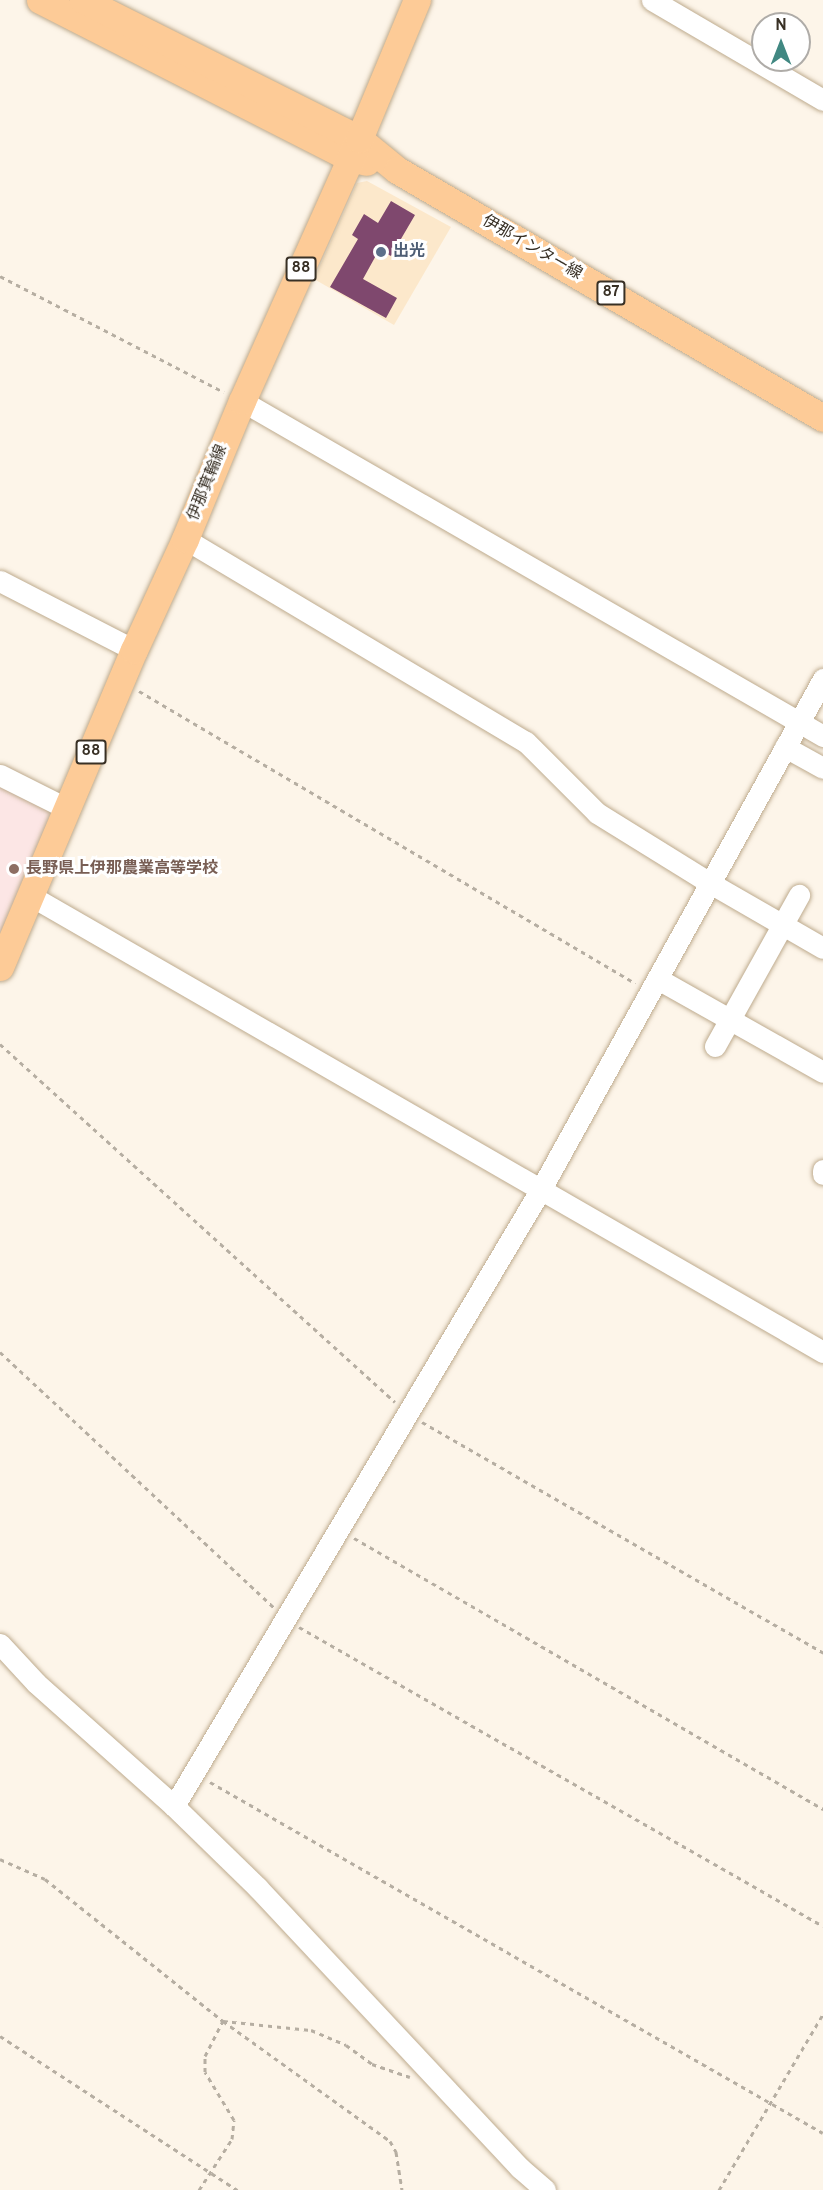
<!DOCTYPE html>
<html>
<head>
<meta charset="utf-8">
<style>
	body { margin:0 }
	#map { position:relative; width:823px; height:2190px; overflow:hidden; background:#fdf5e9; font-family:Overpass,"Noto Sans JP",sans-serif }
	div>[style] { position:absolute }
	.built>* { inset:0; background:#fce8cb }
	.education>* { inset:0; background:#fce6e5 }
	.building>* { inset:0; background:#7f486e }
	.path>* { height:3px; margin-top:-1.5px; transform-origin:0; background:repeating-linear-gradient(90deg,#b6aea2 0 4.5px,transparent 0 9px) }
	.roads { filter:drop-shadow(0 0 2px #beab8e) drop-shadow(0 0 2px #beab8e) }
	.minor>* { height:21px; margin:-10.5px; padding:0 10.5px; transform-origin:10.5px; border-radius:10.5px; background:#fff }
	.major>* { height:27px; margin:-13.5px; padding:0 13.5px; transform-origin:13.5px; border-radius:13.5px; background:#fdcb97 }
	.dots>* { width:16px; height:16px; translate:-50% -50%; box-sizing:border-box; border:3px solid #fff; border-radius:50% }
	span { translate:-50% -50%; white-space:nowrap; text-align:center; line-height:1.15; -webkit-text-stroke:6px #fff; paint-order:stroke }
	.shield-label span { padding:2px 4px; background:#fff; border:2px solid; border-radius:4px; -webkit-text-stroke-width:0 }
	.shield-label { font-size:15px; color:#383025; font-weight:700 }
	.street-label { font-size:16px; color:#383025 }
	.service-label { font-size:16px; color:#4e5e75; font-weight:700 }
	.left { translate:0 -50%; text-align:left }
	.education-label { font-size:16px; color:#785e54; font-weight:700 }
	.north { position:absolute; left:751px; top:12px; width:60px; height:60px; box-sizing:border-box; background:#fff; border:2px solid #afaca8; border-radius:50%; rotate:0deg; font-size:16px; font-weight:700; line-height:24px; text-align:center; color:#383025 }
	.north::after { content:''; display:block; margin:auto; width:21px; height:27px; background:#418882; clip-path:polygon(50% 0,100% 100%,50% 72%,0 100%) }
</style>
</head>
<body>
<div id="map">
	<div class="built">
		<i style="clip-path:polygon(367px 181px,451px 227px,394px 325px,314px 279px,357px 183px)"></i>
	</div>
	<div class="education">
		<i style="clip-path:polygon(0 775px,56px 802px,0 936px)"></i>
	</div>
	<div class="building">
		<i style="clip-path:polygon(391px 201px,415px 215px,391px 256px,379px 250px,363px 279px,397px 298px,386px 318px,330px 287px,358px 239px,352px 235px,364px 214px,378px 223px)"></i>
	</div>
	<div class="path">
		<i style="left:0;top:276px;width:252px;rotate:27.4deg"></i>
		<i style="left:139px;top:691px;width:576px;rotate:30.49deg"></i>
		<i style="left:0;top:1044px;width:533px;rotate:42.19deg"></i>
		<i style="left:0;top:1352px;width:374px;rotate:43deg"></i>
		<i style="left:422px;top:1422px;width:463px;rotate:29.9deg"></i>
		<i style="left:354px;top:1538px;width:542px;rotate:30.02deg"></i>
		<i style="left:299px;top:1627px;width:603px;rotate:29.71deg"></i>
		<i style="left:210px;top:1782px;width:706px;rotate:29.8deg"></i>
		<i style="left:0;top:1859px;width:49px;rotate:24deg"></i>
		<i style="left:45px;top:1879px;width:228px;rotate:38.6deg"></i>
		<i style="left:223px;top:2021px;width:206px;rotate:35.7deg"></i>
		<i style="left:390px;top:2141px;width:13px;rotate:61deg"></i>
		<i style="left:396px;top:2152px;width:38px;rotate:81deg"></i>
		<i style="left:0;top:2036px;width:283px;rotate:33deg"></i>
		<i style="left:199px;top:2190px;width:61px;rotate:-57.1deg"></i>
		<i style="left:232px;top:2139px;width:19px;rotate:-84deg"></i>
		<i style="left:234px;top:2120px;width:56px;rotate:-121.1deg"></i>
		<i style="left:205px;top:2072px;width:16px;rotate:-90deg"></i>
		<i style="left:205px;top:2056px;width:39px;rotate:-63deg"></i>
		<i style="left:223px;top:2021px;width:88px;rotate:5.8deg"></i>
		<i style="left:311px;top:2030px;width:38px;rotate:23deg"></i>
		<i style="left:346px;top:2045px;width:32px;rotate:36deg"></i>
		<i style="left:372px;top:2064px;width:40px;rotate:18.9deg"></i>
		<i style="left:719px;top:2190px;width:204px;rotate:-59.4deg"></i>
	</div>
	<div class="roads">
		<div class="minor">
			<i style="left:652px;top:0;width:198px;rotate:30.3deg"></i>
			<i style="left:242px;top:401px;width:671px;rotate:29.97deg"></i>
			<i style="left:185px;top:539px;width:397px;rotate:30.8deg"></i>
			<i style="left:526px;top:742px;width:100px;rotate:45deg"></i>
			<i style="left:597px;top:813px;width:133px;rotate:31.8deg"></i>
			<i style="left:710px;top:883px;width:130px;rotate:29.9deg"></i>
			<i style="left:0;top:581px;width:151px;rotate:27.2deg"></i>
			<i style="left:785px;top:747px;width:43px;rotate:28.9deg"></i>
			<i style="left:0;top:775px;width:74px;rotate:26.6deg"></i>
			<i style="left:31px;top:896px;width:914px;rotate:29.93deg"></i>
			<i style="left:658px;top:979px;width:189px;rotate:29.4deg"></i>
			<i style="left:715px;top:1046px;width:173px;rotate:-60.9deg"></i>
			<i style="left:823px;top:1170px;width:4px;rotate:90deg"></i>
			<i style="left:0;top:1644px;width:53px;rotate:47.3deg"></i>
			<i style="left:36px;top:1683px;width:185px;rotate:41.7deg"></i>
			<i style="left:174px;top:1806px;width:117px;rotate:44.3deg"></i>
			<i style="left:258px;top:1888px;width:383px;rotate:46.9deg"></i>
			<i style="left:520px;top:2168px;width:33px;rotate:41deg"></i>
			<i style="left:174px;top:1806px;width:718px;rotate:-59.26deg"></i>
			<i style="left:541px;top:1189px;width:583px;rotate:-61.06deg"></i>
		</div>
		<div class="major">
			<i style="left:40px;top:0;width:348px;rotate:27deg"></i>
			<i style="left:350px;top:158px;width:17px;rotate:13deg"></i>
			<i style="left:83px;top:0;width:309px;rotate:26.7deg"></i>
			<i style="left:359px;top:139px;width:49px;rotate:39.2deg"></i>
			<i style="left:397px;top:170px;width:493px;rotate:30.2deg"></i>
			<i style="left:0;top:967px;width:344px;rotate:-67.1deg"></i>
			<i style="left:134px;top:650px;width:122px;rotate:-65.3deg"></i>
			<i style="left:185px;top:539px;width:149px;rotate:-67.6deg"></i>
			<i style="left:242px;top:401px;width:287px;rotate:-65.9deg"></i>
			<i style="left:359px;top:139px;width:151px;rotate:-67.4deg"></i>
		</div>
	</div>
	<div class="dots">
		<i style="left:381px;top:252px;background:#5c6f8a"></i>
		<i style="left:14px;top:869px;background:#8d6e63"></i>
	</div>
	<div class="shield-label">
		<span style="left:301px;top:269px">88</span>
		<span style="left:611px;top:293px">87</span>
		<span style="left:91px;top:752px">88</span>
	</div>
	<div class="street-label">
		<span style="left:532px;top:248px;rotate:30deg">伊那インター線</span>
		<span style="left:208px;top:483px;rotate:-68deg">伊那箕輪線</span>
	</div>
	<div class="service-label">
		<span class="left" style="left:393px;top:252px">出光</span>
	</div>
	<div class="education-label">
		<span class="left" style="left:26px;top:869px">長野県上伊那農業高等学校</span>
	</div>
	<div class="north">N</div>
</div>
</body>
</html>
